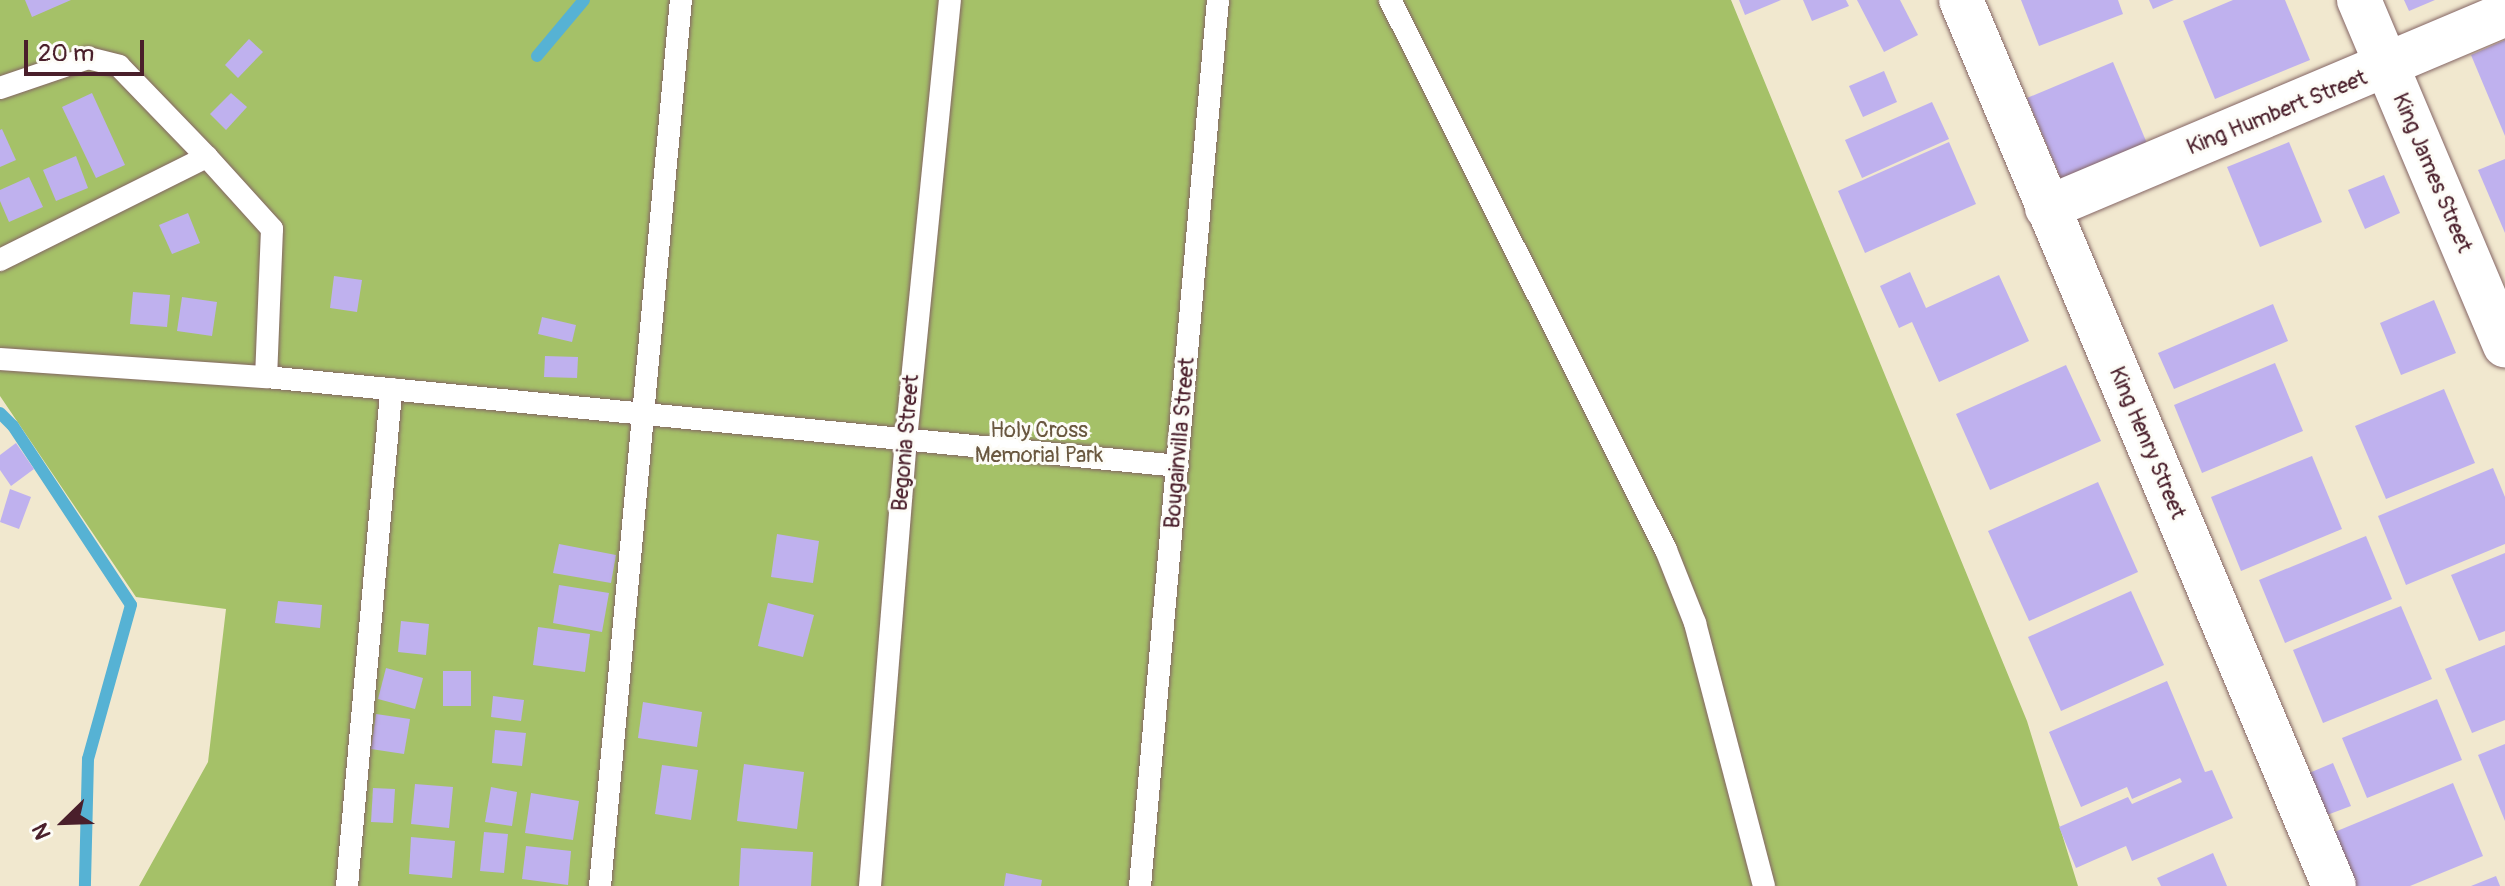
<!DOCTYPE html>
<html>
<head>
<meta charset="utf-8">
<style>
	body { margin:0 }
	#map { position:relative; width:2505px; height:886px; overflow:hidden; background:#f1e8cf; font-family:Pangolin,sans-serif }
	div>[style] { position:absolute }
	.green>* { inset:0; background:#a5c168 }
	.stream>* { height:12px; margin:-6px; padding:0 6px; transform-origin:6px; border-radius:6px; background:#56b2d4 }
	.building>* { inset:0; background:#bfb1ee }
	.roads { filter:drop-shadow(0 0 2px #846564) drop-shadow(0 0 2px #846564) }
	.service>* { height:22px; margin:-11px; padding:0 11px; transform-origin:11px; border-radius:11px; background:#fff }
	.minor>* { height:44px; margin:-22px; padding:0 22px; transform-origin:22px; border-radius:22px; background:#fff }
	span { translate:-50% -50%; white-space:nowrap; text-align:center; line-height:1.15; -webkit-text-stroke:6px #fdfcf7; paint-order:stroke }
	.street-label { font-size:22px; color:#4a1f2b }
	.park-label { font-size:22px; color:#6a5840 }
	.north { position:absolute; left:24px; top:782px; width:80px; height:80px; -webkit-text-stroke:6px #fdfcf7; paint-order:stroke; rotate:247deg; font-size:22px; font-weight:700; line-height:32px; text-align:center; color:#4a1f2b }
	.north::after { content:''; display:block; margin:auto; width:28px; height:36px; background:#4a1f2b; clip-path:polygon(50% 0,100% 100%,50% 72%,0 100%) }
	.scale { position:absolute; left:24px; top:40px; width:120px; height:36px; box-sizing:border-box; border:4px solid #4a1f2b; border-top:0; padding-left:10px; font-size:24px; line-height:28px; white-space:nowrap; color:#4a1f2b; -webkit-text-stroke:6px #fdfcf7; paint-order:stroke }
</style>
</head>
<body>
<div id="map">
	<div class="green">
		<i style="clip-path:polygon(0 0,1731px 0,2027px 721px,2078px 886px,139px 886px,208px 762px,226px 609px,136px 597px,0 396px)"></i>
	</div>
	<div class="stream">
		<i style="left:537px;top:56px;width:73px;rotate:-50deg"></i>
		<i style="left:0;top:413px;width:18px;rotate:45deg"></i>
		<i style="left:13px;top:426px;width:214px;rotate:56.6deg"></i>
		<i style="left:131px;top:605px;width:160px;rotate:105.6deg"></i>
		<i style="left:88px;top:759px;width:127px;rotate:91.4deg"></i>
	</div>
	<div class="building">
		<i style="clip-path:polygon(25px 0,71px 0,32px 17px)"></i>
		<i style="clip-path:polygon(1739px 0,1781px 0,1745px 15px)"></i>
		<i style="clip-path:polygon(1803px 0,1846px 0,1849px 6px,1812px 21px)"></i>
		<i style="clip-path:polygon(1857px 0,1900px 0,1918px 35px,1884px 52px)"></i>
		<i style="clip-path:polygon(2021px 0,2118px 0,2123px 14px,2039px 46px)"></i>
		<i style="clip-path:polygon(2149px 0,2174px 0,2153px 9px)"></i>
		<i style="clip-path:polygon(2233px 0,2285px 0,2310px 60px,2215px 99px,2183px 21px)"></i>
		<i style="clip-path:polygon(2404px 0,2435px 0,2409px 11px)"></i>
		<i style="clip-path:polygon(249px 39px,263px 52px,238px 78px,225px 65px)"></i>
		<i style="clip-path:polygon(2505px 40px,2505px 136px,2471px 55px)"></i>
		<i style="clip-path:polygon(2113px 62px,2151px 153px,2065px 188px,2027px 98px)"></i>
		<i style="clip-path:polygon(1884px 71px,1897px 102px,1863px 117px,1849px 86px)"></i>
		<i style="clip-path:polygon(92px 93px,125px 165px,96px 178px,62px 107px)"></i>
		<i style="clip-path:polygon(231px 93px,247px 107px,226px 130px,210px 114px)"></i>
		<i style="clip-path:polygon(1932px 102px,1949px 139px,1862px 178px,1845px 140px)"></i>
		<i style="clip-path:polygon(2px 129px,16px 160px,0 167px,0 130px)"></i>
		<i style="clip-path:polygon(1949px 142px,1976px 204px,1865px 253px,1838px 191px)"></i>
		<i style="clip-path:polygon(2289px 142px,2322px 222px,2260px 247px,2227px 167px)"></i>
		<i style="clip-path:polygon(76px 156px,88px 188px,56px 201px,43px 170px)"></i>
		<i style="clip-path:polygon(2505px 159px,2505px 233px,2478px 170px)"></i>
		<i style="clip-path:polygon(2384px 175px,2400px 213px,2365px 229px,2348px 190px)"></i>
		<i style="clip-path:polygon(29px 177px,43px 207px,9px 222px,0 201px,0 190px)"></i>
		<i style="clip-path:polygon(188px 213px,200px 243px,172px 254px,159px 225px)"></i>
		<i style="clip-path:polygon(1910px 272px,1926px 308px,1999px 275px,2029px 341px,1939px 382px,1912px 322px,1899px 328px,1880px 286px)"></i>
		<i style="clip-path:polygon(334px 276px,362px 280px,357px 312px,330px 308px)"></i>
		<i style="clip-path:polygon(133px 292px,170px 295px,167px 327px,130px 324px)"></i>
		<i style="clip-path:polygon(182px 297px,217px 302px,212px 336px,177px 331px)"></i>
		<i style="clip-path:polygon(2434px 300px,2456px 353px,2401px 375px,2380px 323px)"></i>
		<i style="clip-path:polygon(2273px 304px,2288px 341px,2174px 389px,2158px 353px)"></i>
		<i style="clip-path:polygon(542px 317px,576px 325px,572px 342px,538px 334px)"></i>
		<i style="clip-path:polygon(545px 356px,578px 357px,577px 378px,544px 377px)"></i>
		<i style="clip-path:polygon(2275px 363px,2303px 431px,2202px 473px,2174px 405px)"></i>
		<i style="clip-path:polygon(2066px 365px,2101px 441px,1990px 490px,1956px 414px)"></i>
		<i style="clip-path:polygon(2444px 389px,2475px 463px,2386px 499px,2355px 426px)"></i>
		<i style="clip-path:polygon(16px 443px,34px 469px,11px 486px,0 470px,0 455px)"></i>
		<i style="clip-path:polygon(2312px 456px,2342px 529px,2241px 571px,2211px 497px)"></i>
		<i style="clip-path:polygon(2493px 468px,2505px 497px,2505px 544px,2406px 585px,2378px 516px)"></i>
		<i style="clip-path:polygon(2098px 482px,2138px 572px,2029px 621px,1988px 531px)"></i>
		<i style="clip-path:polygon(10px 489px,31px 497px,19px 529px,0 522px)"></i>
		<i style="clip-path:polygon(777px 534px,819px 541px,813px 583px,771px 577px)"></i>
		<i style="clip-path:polygon(2366px 536px,2392px 599px,2285px 643px,2259px 580px)"></i>
		<i style="clip-path:polygon(559px 544px,616px 555px,611px 583px,553px 573px)"></i>
		<i style="clip-path:polygon(2505px 553px,2505px 631px,2479px 641px,2451px 575px)"></i>
		<i style="clip-path:polygon(559px 585px,609px 593px,602px 632px,553px 623px)"></i>
		<i style="clip-path:polygon(2131px 591px,2164px 665px,2061px 711px,2028px 637px)"></i>
		<i style="clip-path:polygon(278px 601px,322px 605px,320px 628px,275px 623px)"></i>
		<i style="clip-path:polygon(768px 603px,814px 615px,803px 657px,758px 646px)"></i>
		<i style="clip-path:polygon(2401px 606px,2432px 679px,2323px 723px,2293px 650px)"></i>
		<i style="clip-path:polygon(401px 621px,429px 624px,426px 655px,398px 652px)"></i>
		<i style="clip-path:polygon(538px 627px,590px 634px,585px 672px,533px 665px)"></i>
		<i style="clip-path:polygon(2505px 645px,2505px 720px,2472px 733px,2445px 669px)"></i>
		<i style="clip-path:polygon(386px 668px,423px 678px,415px 709px,378px 699px)"></i>
		<i style="clip-path:polygon(443px 671px,471px 671px,471px 706px,443px 706px)"></i>
		<i style="clip-path:polygon(2167px 681px,2205px 772px,2212px 770px,2233px 818px,2132px 861px,2126px 846px,2076px 868px,2059px 827px,2128px 797px,2132px 804px,2182px 782px,2180px 778px,2132px 799px,2127px 787px,2081px 807px,2049px 732px)"></i>
		<i style="clip-path:polygon(493px 696px,524px 700px,521px 721px,491px 717px)"></i>
		<i style="clip-path:polygon(2437px 699px,2462px 760px,2367px 798px,2342px 738px)"></i>
		<i style="clip-path:polygon(643px 702px,702px 712px,697px 747px,638px 738px)"></i>
		<i style="clip-path:polygon(376px 714px,410px 719px,404px 754px,371px 749px)"></i>
		<i style="clip-path:polygon(495px 730px,526px 733px,522px 766px,492px 763px)"></i>
		<i style="clip-path:polygon(2505px 744px,2505px 821px,2478px 755px)"></i>
		<i style="clip-path:polygon(2333px 763px,2351px 806px,2327px 815px,2309px 773px)"></i>
		<i style="clip-path:polygon(744px 764px,804px 772px,797px 829px,737px 821px)"></i>
		<i style="clip-path:polygon(662px 765px,698px 770px,691px 820px,655px 814px)"></i>
		<i style="clip-path:polygon(2453px 783px,2483px 856px,2410px 886px,2346px 886px,2325px 836px)"></i>
		<i style="clip-path:polygon(415px 784px,453px 787px,449px 828px,411px 824px)"></i>
		<i style="clip-path:polygon(491px 787px,517px 792px,512px 826px,485px 822px)"></i>
		<i style="clip-path:polygon(373px 788px,395px 789px,393px 823px,371px 822px)"></i>
		<i style="clip-path:polygon(531px 793px,579px 801px,573px 840px,525px 833px)"></i>
		<i style="clip-path:polygon(484px 832px,508px 834px,504px 873px,480px 871px)"></i>
		<i style="clip-path:polygon(411px 837px,455px 841px,452px 878px,409px 874px)"></i>
		<i style="clip-path:polygon(526px 846px,571px 851px,568px 885px,522px 879px)"></i>
		<i style="clip-path:polygon(741px 848px,813px 852px,811px 886px,739px 886px)"></i>
		<i style="clip-path:polygon(2213px 853px,2227px 886px,2161px 886px,2157px 878px)"></i>
		<i style="clip-path:polygon(1006px 873px,1042px 880px,1041px 886px,1004px 886px)"></i>
		<i style="clip-path:polygon(2496px 876px,2500px 886px,2471px 886px)"></i>
	</div>
	<div class="roads">
		<div class="service">
			<i style="left:1390px;top:0;width:615px;rotate:63.35deg"></i>
			<i style="left:1666px;top:550px;width:79px;rotate:68.3deg"></i>
			<i style="left:1695px;top:623px;width:272px;rotate:75.3deg"></i>
			<i style="left:0;top:88px;width:93px;rotate:-18.8deg"></i>
			<i style="left:88px;top:58px;width:32px;rotate:14deg"></i>
			<i style="left:119px;top:66px;width:127px;rotate:46deg"></i>
			<i style="left:207px;top:157px;width:97px;rotate:47.9deg"></i>
			<i style="left:272px;top:229px;width:148px;rotate:92.3deg"></i>
			<i style="left:0;top:260px;width:231px;rotate:-26.5deg"></i>
			<i style="left:0;top:359px;width:267px;rotate:3.9deg"></i>
			<i style="left:266px;top:377px;width:916px;rotate:5.57deg"></i>
			<i style="left:347px;top:886px;width:499px;rotate:-84.9deg"></i>
			<i style="left:600px;top:886px;width:890px;rotate:-84.78deg"></i>
			<i style="left:870px;top:886px;width:447px;rotate:-85.4deg"></i>
			<i style="left:906px;top:440px;width:442px;rotate:-84.3deg"></i>
			<i style="left:1140px;top:886px;width:889px;rotate:-84.97deg"></i>
		</div>
		<div class="minor">
			<i style="left:1961px;top:0;width:961px;rotate:67.17deg"></i>
			<i style="left:2359px;top:0;width:375px;rotate:67.1deg"></i>
			<i style="left:2047px;top:208px;width:497px;rotate:-22.9deg"></i>
		</div>
	</div>
	<div class="street-label">
		<span style="left:2277px;top:113px;rotate:-22deg">King Humbert Street</span>
		<span style="left:2432px;top:173px;rotate:67deg">King James Street</span>
		<span style="left:906px;top:443px;rotate:-85deg">Begonia Street</span>
		<span style="left:1180px;top:443px;rotate:-85deg">Bougainvilla Street</span>
		<span style="left:2147px;top:443px;rotate:67deg">King Henry Street</span>
	</div>
	<div class="park-label">
		<span style="left:1039px;top:443px">Holy Cross<br>Memorial Park</span>
	</div>
	<div class="north">N</div>
	<div class="scale">20 m</div>
</div>
</body>
</html>
